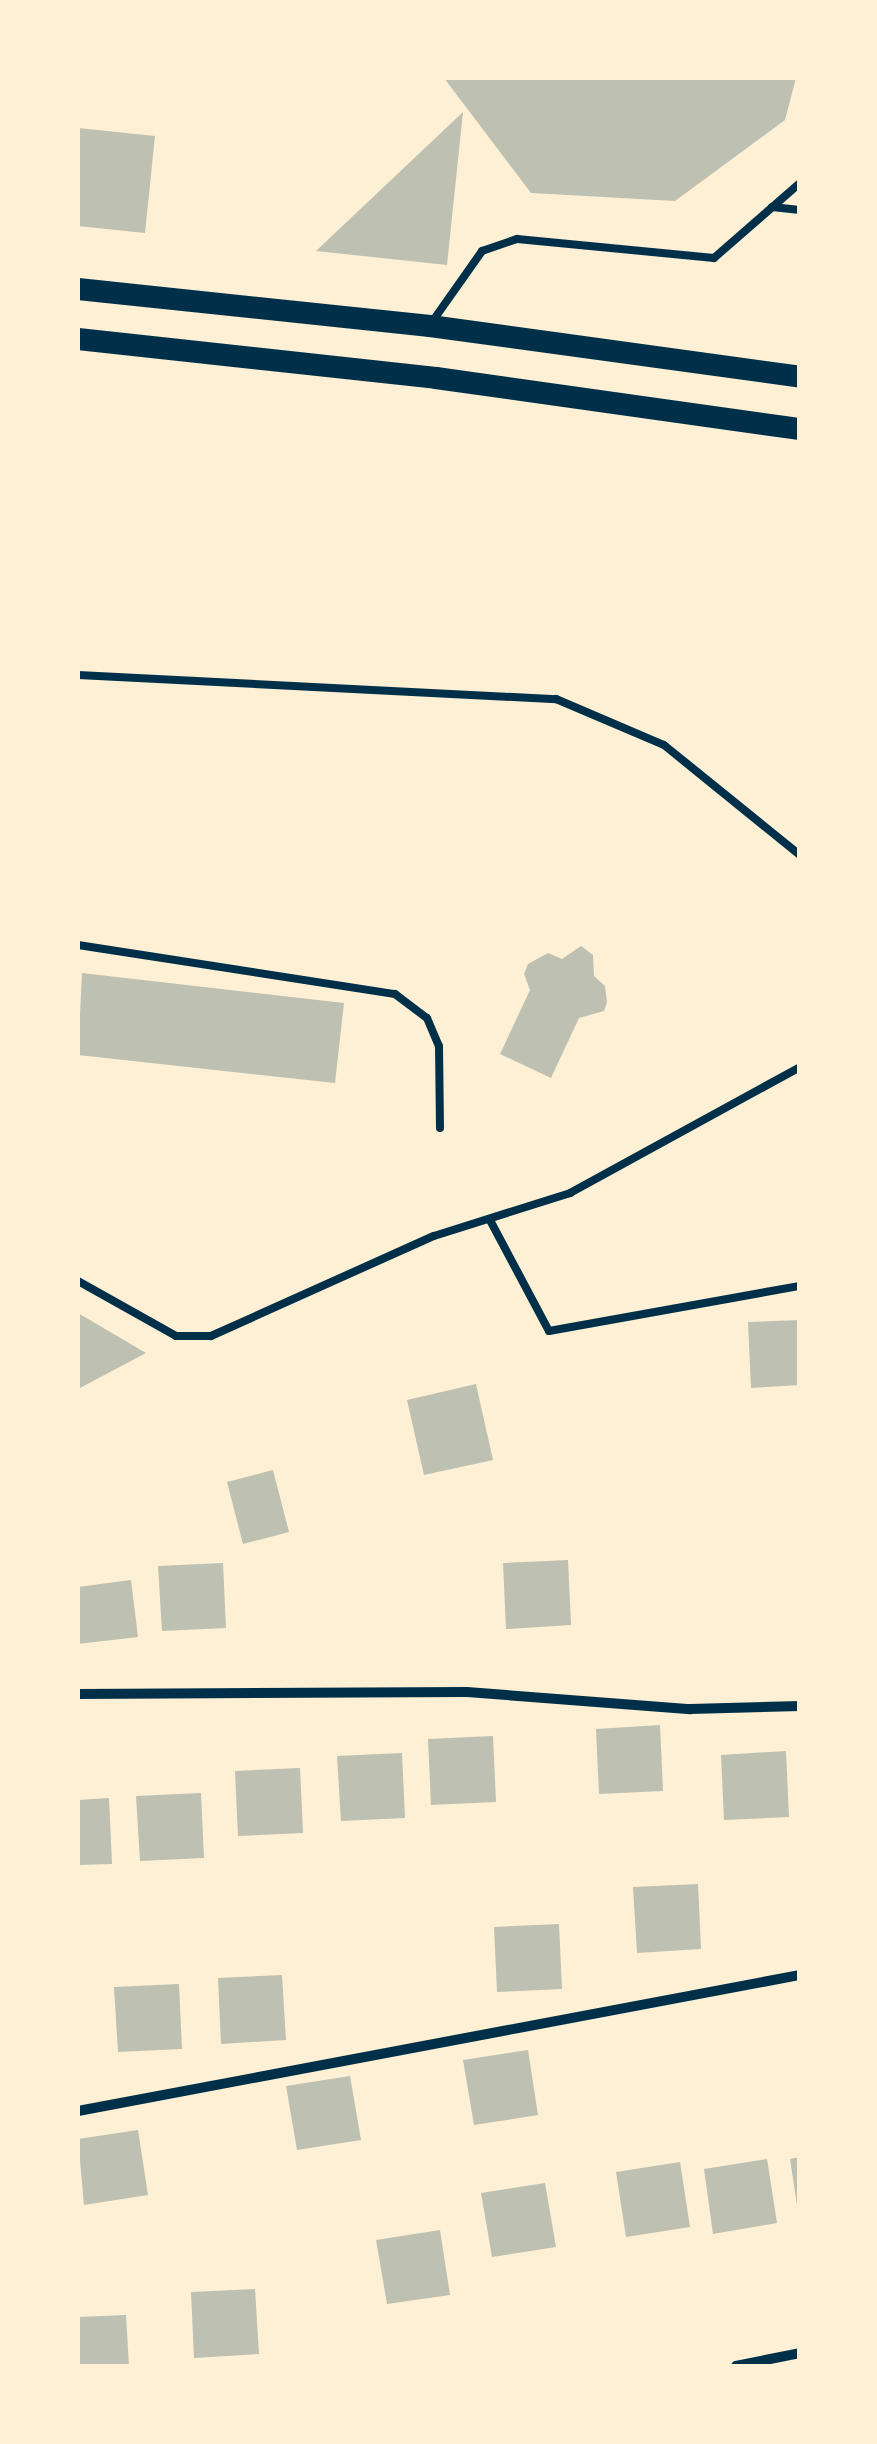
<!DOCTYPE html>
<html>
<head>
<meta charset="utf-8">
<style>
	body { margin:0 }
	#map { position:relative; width:877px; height:2444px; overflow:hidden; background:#fdf0d5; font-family:"PT Sans",sans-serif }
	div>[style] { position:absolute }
	.building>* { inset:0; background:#bec0b2 }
	.service>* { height:8px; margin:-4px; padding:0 4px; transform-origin:4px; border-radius:4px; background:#003049 }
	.minor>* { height:10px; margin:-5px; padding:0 5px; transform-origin:5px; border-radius:5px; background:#003049 }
	.primary>* { height:22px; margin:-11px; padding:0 11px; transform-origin:11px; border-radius:11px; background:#003049 }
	span { translate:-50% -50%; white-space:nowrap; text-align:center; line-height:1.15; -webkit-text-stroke:9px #fdf0d5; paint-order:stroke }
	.frame { position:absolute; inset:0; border:80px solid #fdf0d5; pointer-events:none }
</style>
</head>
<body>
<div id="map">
	<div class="building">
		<i style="clip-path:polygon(444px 78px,796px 78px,785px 120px,675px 201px,531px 193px)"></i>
		<i style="clip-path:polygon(463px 112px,447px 265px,316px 251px)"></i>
		<i style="clip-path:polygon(78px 128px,155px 136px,145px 233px,78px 226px)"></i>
		<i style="clip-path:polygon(581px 946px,593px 955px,594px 976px,605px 986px,607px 1002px,604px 1011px,579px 1018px,551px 1078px,500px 1054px,530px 990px,524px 974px,528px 964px,548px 953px,562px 959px)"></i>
		<i style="clip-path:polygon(82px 973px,344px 1003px,335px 1083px,78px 1055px)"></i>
		<i style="clip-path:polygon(78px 1313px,146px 1353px,78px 1389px)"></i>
		<i style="clip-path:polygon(800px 1320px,800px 1385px,751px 1388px,748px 1322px)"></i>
		<i style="clip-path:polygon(476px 1384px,493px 1460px,424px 1475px,407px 1400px)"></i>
		<i style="clip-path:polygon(273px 1470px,289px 1532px,243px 1544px,227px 1482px)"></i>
		<i style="clip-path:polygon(568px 1560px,571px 1625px,506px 1629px,503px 1563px)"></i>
		<i style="clip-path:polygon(223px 1563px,226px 1628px,162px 1631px,158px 1566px)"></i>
		<i style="clip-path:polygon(131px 1580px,138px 1637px,78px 1644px,78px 1587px)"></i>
		<i style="clip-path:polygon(660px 1725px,663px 1791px,599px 1794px,596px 1729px)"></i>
		<i style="clip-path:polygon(493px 1736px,496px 1802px,431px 1805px,428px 1739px)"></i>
		<i style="clip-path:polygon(786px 1751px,789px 1817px,724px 1820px,721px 1755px)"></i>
		<i style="clip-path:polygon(402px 1753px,405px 1818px,341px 1821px,337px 1756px)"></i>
		<i style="clip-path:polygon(300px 1768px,303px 1833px,238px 1836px,235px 1771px)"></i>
		<i style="clip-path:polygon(201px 1793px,204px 1858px,140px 1861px,136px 1796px)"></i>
		<i style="clip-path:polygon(109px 1798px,112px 1864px,78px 1865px,78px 1800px)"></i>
		<i style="clip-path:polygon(698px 1884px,701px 1949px,637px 1953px,633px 1887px)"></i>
		<i style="clip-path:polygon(559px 1924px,562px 1989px,497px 1992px,494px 1927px)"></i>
		<i style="clip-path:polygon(282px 1975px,286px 2040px,221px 2044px,218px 1978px)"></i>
		<i style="clip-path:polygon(179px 1984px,182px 2049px,118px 2052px,114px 1987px)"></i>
		<i style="clip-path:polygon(528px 2050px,538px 2115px,474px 2125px,463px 2060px)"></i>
		<i style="clip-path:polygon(350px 2076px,361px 2140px,297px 2150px,286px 2086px)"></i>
		<i style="clip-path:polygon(138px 2130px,148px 2195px,84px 2205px,78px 2139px)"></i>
		<i style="clip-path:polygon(800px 2157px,800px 2205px,797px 2205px,790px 2159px)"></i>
		<i style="clip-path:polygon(767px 2159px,777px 2223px,713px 2234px,704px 2169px)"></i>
		<i style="clip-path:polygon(680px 2162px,690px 2227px,626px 2237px,616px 2172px)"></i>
		<i style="clip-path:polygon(545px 2183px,556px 2247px,492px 2257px,481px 2193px)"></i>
		<i style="clip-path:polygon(440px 2230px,450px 2295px,387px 2304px,376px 2240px)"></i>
		<i style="clip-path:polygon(255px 2289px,259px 2354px,194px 2358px,191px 2292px)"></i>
		<i style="clip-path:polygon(126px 2315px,129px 2366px,78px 2366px,78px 2317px)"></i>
	</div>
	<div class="service">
		<i style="left:772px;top:207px;width:28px;rotate:6deg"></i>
		<i style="left:432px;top:322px;width:87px;rotate:-54.8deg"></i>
		<i style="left:482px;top:251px;width:37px;rotate:-19deg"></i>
		<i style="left:517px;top:239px;width:198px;rotate:5.5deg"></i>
		<i style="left:714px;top:258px;width:114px;rotate:-41.1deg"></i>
		<i style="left:78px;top:675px;width:479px;rotate:2.9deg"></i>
		<i style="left:556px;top:699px;width:117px;rotate:23.1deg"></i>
		<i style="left:664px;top:745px;width:175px;rotate:39deg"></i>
		<i style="left:78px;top:945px;width:321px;rotate:8.8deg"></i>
		<i style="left:395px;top:994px;width:40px;rotate:37deg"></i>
		<i style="left:427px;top:1018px;width:30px;rotate:67deg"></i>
		<i style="left:439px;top:1046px;width:82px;rotate:89.3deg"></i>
		<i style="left:491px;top:1222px;width:123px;rotate:62deg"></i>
		<i style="left:549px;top:1331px;width:255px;rotate:-10.2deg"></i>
		<i style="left:78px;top:1281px;width:112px;rotate:29.3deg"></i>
		<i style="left:176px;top:1336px;width:35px"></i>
		<i style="left:211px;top:1336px;width:244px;rotate:-24.2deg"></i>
		<i style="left:434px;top:1236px;width:143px;rotate:-17.5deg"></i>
		<i style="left:570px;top:1193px;width:262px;rotate:-28.7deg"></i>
	</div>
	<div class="minor">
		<i style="left:78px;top:1694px;width:389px;rotate:-0.3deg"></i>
		<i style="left:467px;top:1692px;width:224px;rotate:4.4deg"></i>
		<i style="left:690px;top:1709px;width:110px;rotate:-1.6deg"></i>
		<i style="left:78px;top:2111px;width:735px;rotate:-10.67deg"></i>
		<i style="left:736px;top:2366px;width:65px;rotate:-11.5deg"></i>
	</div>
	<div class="primary">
		<i style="left:78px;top:289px;width:354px;rotate:6deg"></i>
		<i style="left:430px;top:326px;width:373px;rotate:7.8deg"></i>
		<i style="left:78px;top:339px;width:360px;rotate:6.2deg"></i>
		<i style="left:436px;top:378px;width:368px;rotate:8deg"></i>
	</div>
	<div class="frame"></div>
</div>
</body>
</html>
